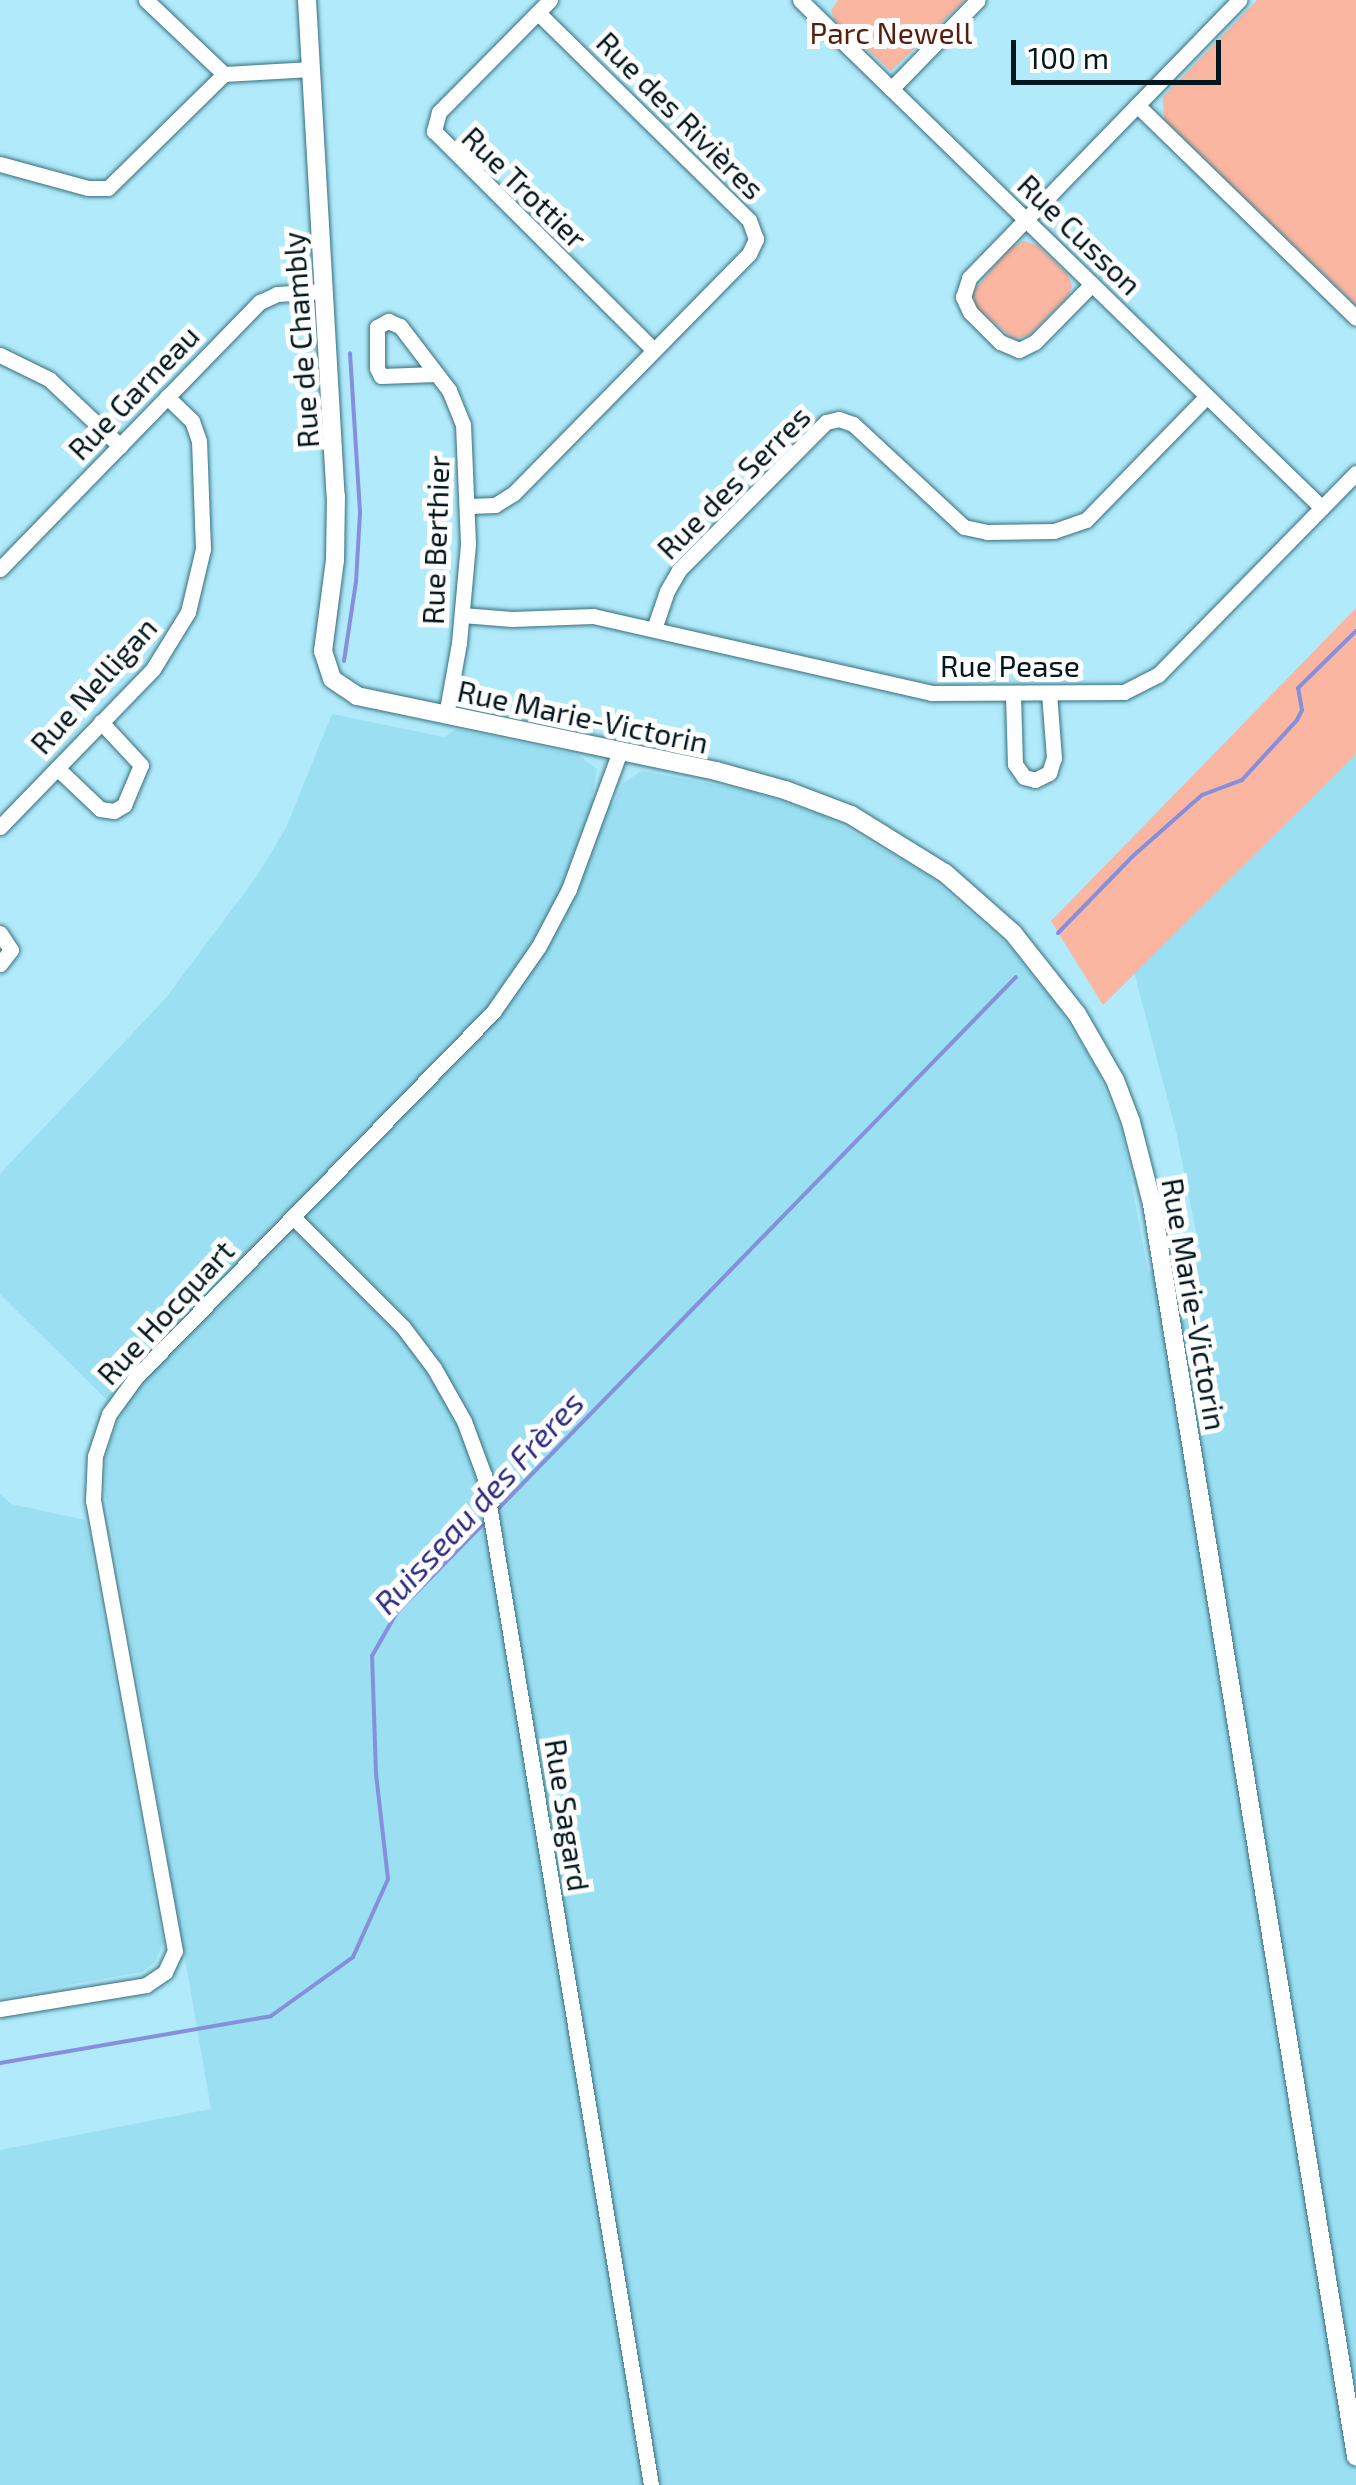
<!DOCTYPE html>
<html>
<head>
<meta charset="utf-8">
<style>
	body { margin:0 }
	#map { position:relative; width:1356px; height:2485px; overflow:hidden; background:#b0eafb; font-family:"Exo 2",sans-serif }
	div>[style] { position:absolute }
	.built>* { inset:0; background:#9adff2 }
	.green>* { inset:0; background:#fab6a1 }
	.stream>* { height:4px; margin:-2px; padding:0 2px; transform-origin:2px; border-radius:2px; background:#858fdb }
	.roads { filter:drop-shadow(0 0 2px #366f7d) drop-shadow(0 0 2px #366f7d) }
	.minor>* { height:15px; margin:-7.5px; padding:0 7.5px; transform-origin:7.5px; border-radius:7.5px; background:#fff }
	.tertiary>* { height:18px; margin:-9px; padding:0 9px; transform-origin:9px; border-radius:9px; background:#fff }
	span { translate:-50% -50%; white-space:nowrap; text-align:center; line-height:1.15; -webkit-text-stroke:10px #fff; paint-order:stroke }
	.park-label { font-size:30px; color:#561f0e }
	.street-label { font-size:30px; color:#01171d }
	.water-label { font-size:32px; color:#2c2981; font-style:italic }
	.scale { position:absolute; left:1011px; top:40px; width:210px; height:45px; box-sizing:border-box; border:5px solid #01171d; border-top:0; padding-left:12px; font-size:30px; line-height:35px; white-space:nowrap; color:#01171d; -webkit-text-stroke:8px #fff; paint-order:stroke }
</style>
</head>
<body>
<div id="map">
	<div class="built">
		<i style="clip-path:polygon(332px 714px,444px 737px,456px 729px,578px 755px,597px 769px,592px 798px,613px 805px,623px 783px,642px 771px,749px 791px,824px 816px,926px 874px,1009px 946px,1056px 1004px,1094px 1064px,1122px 1131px,1148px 1272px,1202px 1262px,1176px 1131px,1134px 972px,1356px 754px,1356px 2485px,0 2485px,0 2150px,211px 2109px,105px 1493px,106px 1454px,121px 1414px,0 1294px,0 1174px,165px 999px,257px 876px,286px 828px)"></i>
		<i style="clip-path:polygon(0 1494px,11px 1504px,85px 1520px,163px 1943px,155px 1962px,142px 1972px,0 1997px)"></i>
	</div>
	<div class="green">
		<i style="clip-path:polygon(838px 0,965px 0,891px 71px,834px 19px,831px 10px)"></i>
		<i style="clip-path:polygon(1257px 0,1356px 0,1356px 305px,1164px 119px,1163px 97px)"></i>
		<i style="clip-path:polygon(1024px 241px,1037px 245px,1068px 275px,1072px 286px,1068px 296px,1029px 335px,1014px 339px,976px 307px,972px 293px,1010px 248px)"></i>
		<i style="clip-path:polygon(1356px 608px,1356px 754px,1103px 1005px,1051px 921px)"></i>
	</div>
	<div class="stream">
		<i style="left:344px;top:661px;width:80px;rotate:-81.4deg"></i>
		<i style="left:356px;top:582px;width:70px;rotate:-86.7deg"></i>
		<i style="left:360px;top:512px;width:159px;rotate:-93.6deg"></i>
		<i style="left:1058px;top:933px;width:107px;rotate:-45.8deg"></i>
		<i style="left:1133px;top:856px;width:92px;rotate:-41.5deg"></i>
		<i style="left:1202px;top:795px;width:43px;rotate:-20.6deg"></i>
		<i style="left:1242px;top:780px;width:81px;rotate:-47.5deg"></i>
		<i style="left:1297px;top:720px;width:11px;rotate:-63deg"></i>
		<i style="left:1302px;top:710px;width:22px;rotate:-100deg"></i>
		<i style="left:1298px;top:688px;width:81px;rotate:-44.5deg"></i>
		<i style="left:494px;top:1513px;width:748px;rotate:-45.76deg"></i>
		<i style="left:0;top:2063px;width:275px;rotate:-9.8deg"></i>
		<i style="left:271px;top:2016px;width:101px;rotate:-35.7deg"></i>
		<i style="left:353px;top:1957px;width:85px;rotate:-65.8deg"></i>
		<i style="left:388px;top:1879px;width:106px;rotate:-96.5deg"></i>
		<i style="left:376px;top:1774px;width:118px;rotate:-91.9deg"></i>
		<i style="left:372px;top:1656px;width:51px;rotate:-60.4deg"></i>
		<i style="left:397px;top:1612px;width:129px;rotate:-45.6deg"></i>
	</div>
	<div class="roads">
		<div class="minor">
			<i style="left:146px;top:0;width:108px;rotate:43.5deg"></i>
			<i style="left:224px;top:74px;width:87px;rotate:-3.3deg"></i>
			<i style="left:550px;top:0;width:158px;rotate:134.7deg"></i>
			<i style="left:439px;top:112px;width:20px;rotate:105deg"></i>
			<i style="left:434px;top:131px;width:310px;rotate:44.9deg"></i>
			<i style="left:800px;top:0;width:728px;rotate:44.22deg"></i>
			<i style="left:891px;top:89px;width:124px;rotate:-45.7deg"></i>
			<i style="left:1137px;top:105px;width:305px;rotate:44.2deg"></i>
			<i style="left:0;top:164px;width:91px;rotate:15.3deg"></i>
			<i style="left:88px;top:188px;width:20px"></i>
			<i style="left:108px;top:188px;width:163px;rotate:-44.5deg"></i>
			<i style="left:1092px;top:284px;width:81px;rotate:134.5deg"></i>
			<i style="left:1035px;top:342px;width:18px;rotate:153deg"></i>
			<i style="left:1019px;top:350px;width:21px;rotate:-157deg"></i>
			<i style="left:1000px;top:342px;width:42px;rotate:-135deg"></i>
			<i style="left:970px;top:312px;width:17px;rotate:-115deg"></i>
			<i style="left:963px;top:297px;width:20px;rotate:-72deg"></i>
			<i style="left:969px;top:278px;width:388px;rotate:-45.8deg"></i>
			<i style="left:0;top:355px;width:55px;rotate:26.1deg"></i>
			<i style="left:49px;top:379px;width:98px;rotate:43.3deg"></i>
			<i style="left:436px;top:374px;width:55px;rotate:177.9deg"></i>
			<i style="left:381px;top:376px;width:9px;rotate:-117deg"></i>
			<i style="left:377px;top:368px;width:41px;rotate:-90deg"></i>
			<i style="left:377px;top:327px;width:13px;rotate:-29deg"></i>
			<i style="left:388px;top:321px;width:13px;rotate:23deg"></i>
			<i style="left:400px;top:326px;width:81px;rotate:52.6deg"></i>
			<i style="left:449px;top:390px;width:37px;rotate:68deg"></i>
			<i style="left:463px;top:424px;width:120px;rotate:87.6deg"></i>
			<i style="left:468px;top:544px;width:99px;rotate:95.2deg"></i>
			<i style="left:459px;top:643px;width:73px;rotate:100.2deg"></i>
			<i style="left:469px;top:506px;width:26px;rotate:-2deg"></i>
			<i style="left:495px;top:505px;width:22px;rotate:-32deg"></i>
			<i style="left:514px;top:493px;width:335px;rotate:-45.5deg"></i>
			<i style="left:749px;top:254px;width:17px;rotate:-65deg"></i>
			<i style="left:756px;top:239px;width:20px;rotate:-110deg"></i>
			<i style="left:749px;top:220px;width:296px;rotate:-135.5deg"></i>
			<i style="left:0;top:569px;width:373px;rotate:-45.8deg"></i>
			<i style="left:260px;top:302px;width:19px;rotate:-25deg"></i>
			<i style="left:277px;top:294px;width:47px;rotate:-3.7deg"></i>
			<i style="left:462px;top:615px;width:50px;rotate:4.6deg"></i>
			<i style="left:512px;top:619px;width:81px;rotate:-2.1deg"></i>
			<i style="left:593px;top:616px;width:347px;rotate:12.8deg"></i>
			<i style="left:931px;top:693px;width:193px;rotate:-0.3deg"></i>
			<i style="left:1124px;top:692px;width:38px;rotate:-27deg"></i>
			<i style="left:1158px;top:675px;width:283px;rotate:-45.6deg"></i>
			<i style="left:654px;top:629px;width:40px;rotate:-71.1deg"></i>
			<i style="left:667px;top:591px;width:24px;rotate:-60deg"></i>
			<i style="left:679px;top:570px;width:209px;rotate:-45.2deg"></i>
			<i style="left:826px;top:422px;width:13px;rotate:-13deg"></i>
			<i style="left:839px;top:419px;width:15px;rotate:20deg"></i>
			<i style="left:853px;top:424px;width:151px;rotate:42.9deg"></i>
			<i style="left:964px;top:527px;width:24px;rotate:12deg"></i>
			<i style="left:987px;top:532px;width:67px;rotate:-0.9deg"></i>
			<i style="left:1054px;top:531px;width:34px;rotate:-19deg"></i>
			<i style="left:1086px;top:520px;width:172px;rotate:-45.7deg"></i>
			<i style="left:1013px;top:694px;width:70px;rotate:88.4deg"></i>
			<i style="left:1015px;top:764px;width:16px;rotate:55deg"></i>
			<i style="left:1024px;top:777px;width:11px;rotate:15deg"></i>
			<i style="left:1035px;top:780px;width:16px;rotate:-27deg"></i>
			<i style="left:1049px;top:773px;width:16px;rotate:-72deg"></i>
			<i style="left:1054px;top:758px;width:65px;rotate:-94.4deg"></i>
			<i style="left:57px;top:768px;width:59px;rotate:43.6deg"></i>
			<i style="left:100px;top:809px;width:14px;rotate:8deg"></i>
			<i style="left:114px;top:811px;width:12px;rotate:-31deg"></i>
			<i style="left:124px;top:805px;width:43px;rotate:-67deg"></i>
			<i style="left:141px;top:765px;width:59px;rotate:-132.9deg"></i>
			<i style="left:0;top:827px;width:220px;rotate:-45.9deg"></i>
			<i style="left:153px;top:669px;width:67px;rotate:-58.4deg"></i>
			<i style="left:188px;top:612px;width:65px;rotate:-76.6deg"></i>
			<i style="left:203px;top:549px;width:108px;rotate:-92.1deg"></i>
			<i style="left:199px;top:441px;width:21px;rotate:-109deg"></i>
			<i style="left:192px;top:421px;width:35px;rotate:-136deg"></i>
			<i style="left:0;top:933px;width:20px;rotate:57deg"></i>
			<i style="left:11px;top:950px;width:18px;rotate:128deg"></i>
			<i style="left:293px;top:1217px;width:156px;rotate:45deg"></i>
			<i style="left:403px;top:1327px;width:51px;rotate:52.9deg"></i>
			<i style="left:434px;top:1368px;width:61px;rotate:60.5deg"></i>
			<i style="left:464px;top:1421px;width:58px;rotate:69.7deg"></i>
			<i style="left:484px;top:1475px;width:1024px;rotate:80.61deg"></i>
			<i style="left:0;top:2009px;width:148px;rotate:-9.3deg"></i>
			<i style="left:146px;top:1985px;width:23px;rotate:-34deg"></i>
			<i style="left:165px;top:1972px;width:23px;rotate:-65deg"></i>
			<i style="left:175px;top:1951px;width:457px;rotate:-100.3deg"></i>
			<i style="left:93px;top:1501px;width:45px;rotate:-87.5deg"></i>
			<i style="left:95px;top:1456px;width:44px;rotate:-71.6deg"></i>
			<i style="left:109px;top:1414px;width:46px;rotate:-53.9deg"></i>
			<i style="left:136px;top:1377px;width:511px;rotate:-45.63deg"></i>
			<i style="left:493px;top:1012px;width:80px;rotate:-55.1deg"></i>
			<i style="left:539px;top:946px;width:64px;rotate:-62.2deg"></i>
			<i style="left:569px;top:889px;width:147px;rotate:-69.7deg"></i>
		</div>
		<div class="tertiary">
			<i style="left:307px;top:0;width:497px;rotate:86.7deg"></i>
			<i style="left:336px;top:496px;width:64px;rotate:90.9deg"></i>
			<i style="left:335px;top:560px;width:92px;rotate:97.5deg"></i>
			<i style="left:323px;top:651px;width:29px;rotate:72deg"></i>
			<i style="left:332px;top:679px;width:30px;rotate:34deg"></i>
			<i style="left:357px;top:696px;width:367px;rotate:11.8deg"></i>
			<i style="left:716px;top:771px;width:72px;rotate:15.4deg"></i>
			<i style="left:785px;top:790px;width:71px;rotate:20.7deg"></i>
			<i style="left:851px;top:815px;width:110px;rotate:31.7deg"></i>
			<i style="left:945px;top:873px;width:91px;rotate:41.4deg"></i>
			<i style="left:1013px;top:933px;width:103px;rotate:51.7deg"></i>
			<i style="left:1077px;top:1014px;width:76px;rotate:60.1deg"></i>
			<i style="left:1115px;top:1080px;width:45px;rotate:69.1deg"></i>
			<i style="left:1131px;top:1122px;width:85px;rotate:75.6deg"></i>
			<i style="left:1152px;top:1204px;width:1269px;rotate:80.75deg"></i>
		</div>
	</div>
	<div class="park-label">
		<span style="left:891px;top:32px">Parc Newell</span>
	</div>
	<div class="street-label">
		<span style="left:681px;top:115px;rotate:45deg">Rue des Rivières</span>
		<span style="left:525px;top:187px;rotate:44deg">Rue Trottier</span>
		<span style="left:1080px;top:234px;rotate:44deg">Rue Cusson</span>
		<span style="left:300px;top:340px;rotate:-94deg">Rue de Chambly</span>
		<span style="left:133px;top:392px;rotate:-46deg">Rue Garneau</span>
		<span style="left:733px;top:482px;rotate:-45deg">Rue des Serres</span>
		<span style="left:435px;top:540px;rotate:-88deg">Rue Berthier</span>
		<span style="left:1010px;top:665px">Rue Pease</span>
		<span style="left:93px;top:685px;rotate:-48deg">Rue Nelligan</span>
		<span style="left:583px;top:716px;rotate:12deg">Rue Marie-Victorin</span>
		<span style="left:1195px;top:1304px;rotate:80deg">Rue Marie-Victorin</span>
		<span style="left:165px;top:1312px;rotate:-47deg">Rue Hocquart</span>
		<span style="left:568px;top:1815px;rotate:81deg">Rue Sagard</span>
	</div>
	<div class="water-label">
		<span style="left:478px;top:1502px;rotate:-47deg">Ruisseau des Frères</span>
	</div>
	<div class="scale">100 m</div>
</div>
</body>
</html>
